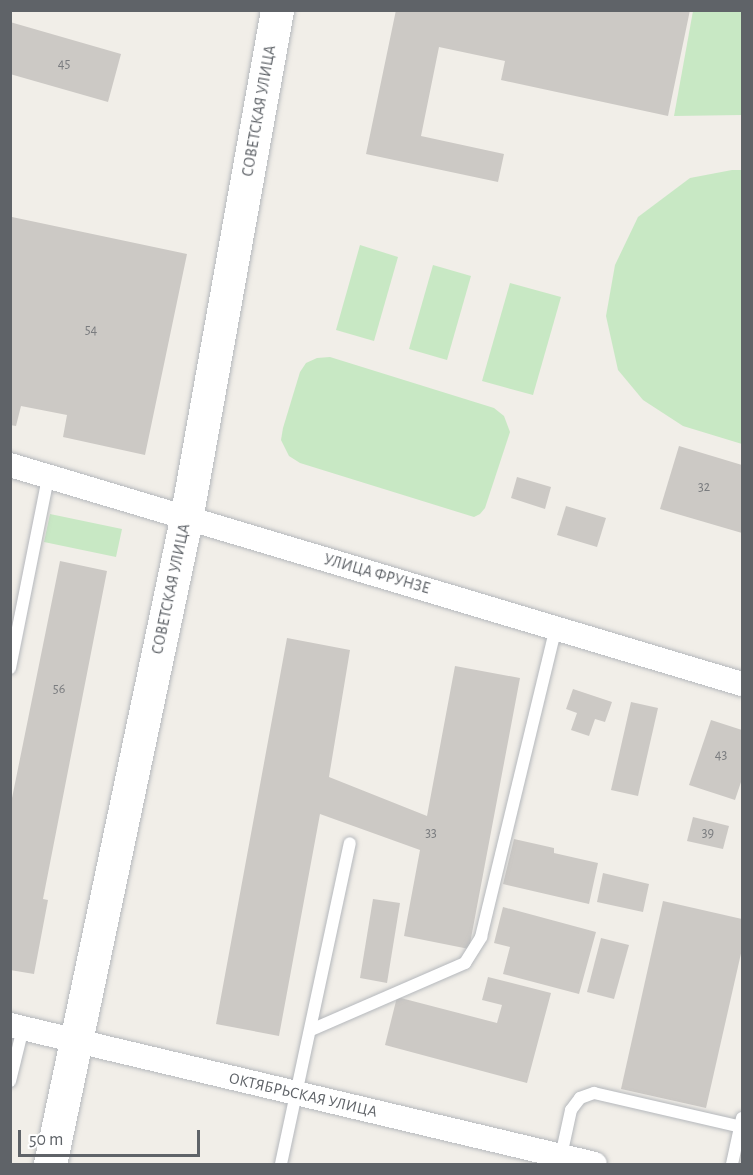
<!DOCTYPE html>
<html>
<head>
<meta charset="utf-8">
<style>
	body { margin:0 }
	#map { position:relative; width:753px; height:1175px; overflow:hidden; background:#f1eee8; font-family:"Alegreya Sans",sans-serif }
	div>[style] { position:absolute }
	.green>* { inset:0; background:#c8e8c4 }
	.building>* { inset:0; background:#ccc9c5 }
	.roads { filter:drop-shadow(0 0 2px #b5b8bc) drop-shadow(0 0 2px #b5b8bc) }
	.lane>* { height:12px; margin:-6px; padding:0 6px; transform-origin:6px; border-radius:6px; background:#fff }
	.street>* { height:24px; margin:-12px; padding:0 12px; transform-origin:12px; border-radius:12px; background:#fff }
	.secondary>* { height:33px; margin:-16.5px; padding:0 16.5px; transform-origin:16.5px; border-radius:16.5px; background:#fff }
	span { translate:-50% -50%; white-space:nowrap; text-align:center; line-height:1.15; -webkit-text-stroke:6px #fff; paint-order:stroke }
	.number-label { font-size:14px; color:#7a7c7f }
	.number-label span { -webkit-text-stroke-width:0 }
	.street-label { font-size:16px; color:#5f6368 }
	.frame { position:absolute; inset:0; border:12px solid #5f6368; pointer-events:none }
	.scale { position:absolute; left:18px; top:1130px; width:182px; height:27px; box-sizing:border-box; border:3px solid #5f6368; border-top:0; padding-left:8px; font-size:18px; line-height:21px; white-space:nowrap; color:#5f6368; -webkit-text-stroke:4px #fff; paint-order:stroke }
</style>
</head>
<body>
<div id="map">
	<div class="green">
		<i style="clip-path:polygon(693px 11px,742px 11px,742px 115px,674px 116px)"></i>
		<i style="clip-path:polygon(732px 170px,742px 170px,742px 444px,683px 426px,643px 400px,618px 370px,606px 316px,615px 265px,638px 217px,690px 178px)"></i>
		<i style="clip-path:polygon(360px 245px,398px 257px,374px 341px,336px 330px)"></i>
		<i style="clip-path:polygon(433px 265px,471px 276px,447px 360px,409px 349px)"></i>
		<i style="clip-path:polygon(510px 283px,561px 297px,533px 395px,482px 381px)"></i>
		<i style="clip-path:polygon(330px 357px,494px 408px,504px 416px,510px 432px,485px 508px,480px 514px,474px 517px,300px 463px,289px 456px,281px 440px,283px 428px,300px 372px,306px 363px,317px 358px)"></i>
		<i style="clip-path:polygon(50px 514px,122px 529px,116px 557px,44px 542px)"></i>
	</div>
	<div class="building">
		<i style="clip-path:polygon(396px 10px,690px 10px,668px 116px,501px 80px,505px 61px,439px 47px,421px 136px,504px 154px,498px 182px,366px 154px)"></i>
		<i style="clip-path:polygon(10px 22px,121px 54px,108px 102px,10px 74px)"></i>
		<i style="clip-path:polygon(12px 217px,187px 254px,145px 455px,63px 437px,67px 415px,21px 406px,16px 426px,10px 425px)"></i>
		<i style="clip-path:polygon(679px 446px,742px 465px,742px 533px,660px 509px)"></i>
		<i style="clip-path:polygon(517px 477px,551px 487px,545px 509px,511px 498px)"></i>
		<i style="clip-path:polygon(566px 506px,606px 518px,597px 547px,557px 535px)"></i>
		<i style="clip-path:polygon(60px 561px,107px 571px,43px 899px,48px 900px,34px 974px,10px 970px,10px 808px)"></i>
		<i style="clip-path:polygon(287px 638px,350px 650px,329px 777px,427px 816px,455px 666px,520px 678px,469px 949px,404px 936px,420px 850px,320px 814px,279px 1036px,216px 1024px)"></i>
		<i style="clip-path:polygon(573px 689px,612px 702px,605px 722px,595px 719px,589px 736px,571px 730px,577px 713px,566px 709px)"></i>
		<i style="clip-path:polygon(631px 702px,658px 708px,638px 796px,611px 790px)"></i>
		<i style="clip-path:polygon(711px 720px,742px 730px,742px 779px,735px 800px,689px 785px)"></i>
		<i style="clip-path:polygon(693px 817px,729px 826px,723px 849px,687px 841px)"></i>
		<i style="clip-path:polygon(514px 839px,554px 848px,554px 853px,598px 863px,589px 904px,503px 884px)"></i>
		<i style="clip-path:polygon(603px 873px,649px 884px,643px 912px,597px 902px)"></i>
		<i style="clip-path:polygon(373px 899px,400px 903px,387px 983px,360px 978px)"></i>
		<i style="clip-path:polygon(663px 901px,742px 919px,742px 949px,706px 1108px,621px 1089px)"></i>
		<i style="clip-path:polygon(503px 907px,596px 932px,579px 994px,503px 974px,510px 947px,494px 943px)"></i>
		<i style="clip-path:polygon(601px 938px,629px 945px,614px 999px,587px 992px)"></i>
		<i style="clip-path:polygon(488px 977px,551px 993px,527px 1083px,385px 1045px,397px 997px,497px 1023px,502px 1005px,482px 1000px)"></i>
	</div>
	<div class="roads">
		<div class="lane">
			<i style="left:10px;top:668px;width:195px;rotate:-78.7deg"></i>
			<i style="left:311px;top:1030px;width:168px;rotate:-23.5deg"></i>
			<i style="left:465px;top:963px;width:31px;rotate:-58deg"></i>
			<i style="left:481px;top:937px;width:319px;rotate:-76.4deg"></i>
			<i style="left:10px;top:1081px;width:55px;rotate:-76.2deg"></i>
			<i style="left:561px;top:1156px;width:47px;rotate:-77.7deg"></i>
			<i style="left:571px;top:1110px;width:15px;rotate:-53deg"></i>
			<i style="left:580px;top:1098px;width:15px;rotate:-20deg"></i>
			<i style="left:594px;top:1093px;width:151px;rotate:13deg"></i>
			<i style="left:281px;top:1164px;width:328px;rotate:-77.9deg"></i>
			<i style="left:732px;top:1164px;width:47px;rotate:-77.7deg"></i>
		</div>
		<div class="street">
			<i style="left:10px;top:465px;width:764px;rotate:16.66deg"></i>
			<i style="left:10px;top:1025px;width:601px;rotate:13.37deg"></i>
		</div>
		<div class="secondary">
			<i style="left:50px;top:1164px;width:659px;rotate:-78.09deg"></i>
			<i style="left:186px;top:519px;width:517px;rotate:-79.86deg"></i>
		</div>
	</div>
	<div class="number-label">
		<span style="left:64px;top:64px">45</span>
		<span style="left:91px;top:330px">54</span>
		<span style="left:704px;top:487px">32</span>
		<span style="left:59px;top:689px">56</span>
		<span style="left:721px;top:755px">43</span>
		<span style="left:431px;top:833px">33</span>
		<span style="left:708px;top:833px">39</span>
	</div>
	<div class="street-label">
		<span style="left:259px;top:111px;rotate:-80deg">СОВЕТСКАЯ УЛИЦА</span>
		<span style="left:377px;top:574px;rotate:16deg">УЛИЦА ФРУНЗЕ</span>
		<span style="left:171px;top:589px;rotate:-78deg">СОВЕТСКАЯ УЛИЦА</span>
		<span style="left:303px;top:1095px;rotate:13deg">ОКТЯБРЬСКАЯ УЛИЦА</span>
	</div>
	<div class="frame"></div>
	<div class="scale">50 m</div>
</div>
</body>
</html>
